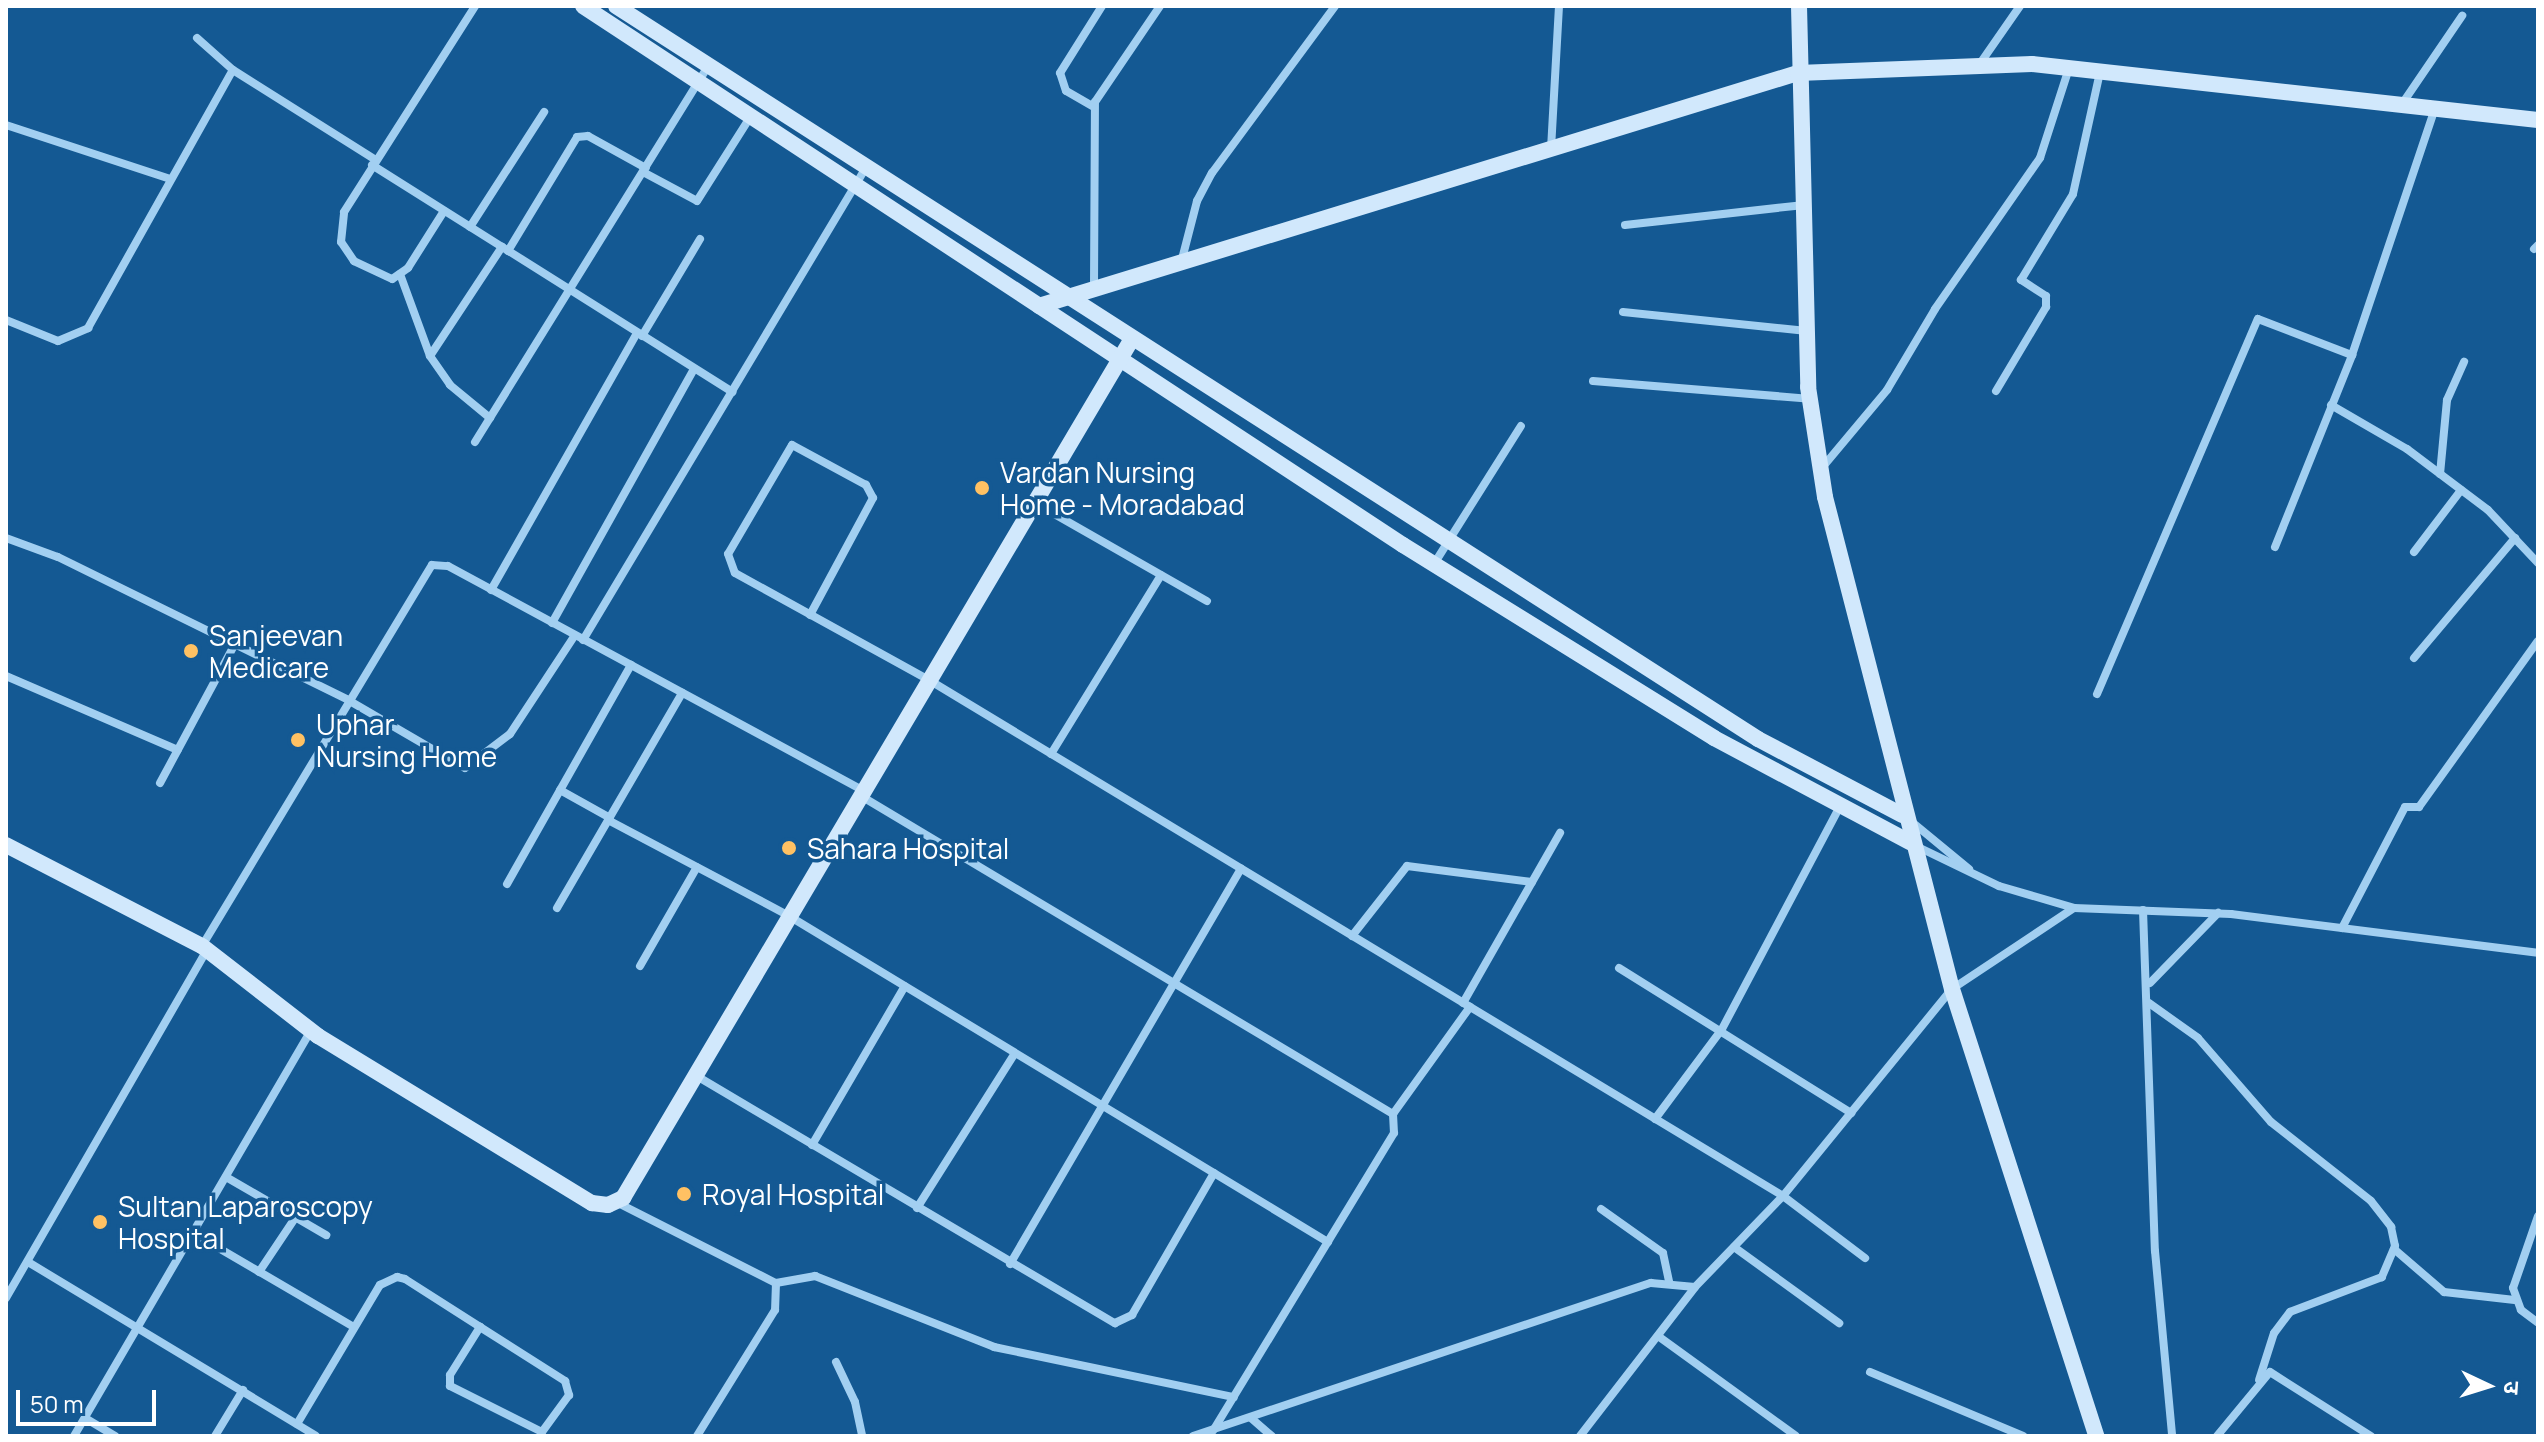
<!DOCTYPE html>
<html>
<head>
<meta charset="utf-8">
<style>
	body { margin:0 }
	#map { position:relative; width:2544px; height:1442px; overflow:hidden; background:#145993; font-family:Manrope,"Noto Sans Devanagari",sans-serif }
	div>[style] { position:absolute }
	.street>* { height:8px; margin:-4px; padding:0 4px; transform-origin:4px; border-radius:4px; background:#a2cff1 }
	.secondary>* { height:16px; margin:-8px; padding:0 8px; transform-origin:8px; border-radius:8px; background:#d1e8fc }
	.dots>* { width:22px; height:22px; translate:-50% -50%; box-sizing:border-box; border:4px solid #145993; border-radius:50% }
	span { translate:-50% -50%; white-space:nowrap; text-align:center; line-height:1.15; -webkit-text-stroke:7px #145993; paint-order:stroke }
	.poi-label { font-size:28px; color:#fff }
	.left { translate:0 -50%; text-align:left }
	.frame { position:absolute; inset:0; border:8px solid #fff; pointer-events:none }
	.north { position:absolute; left:2448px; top:1346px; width:80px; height:80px; -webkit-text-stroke:6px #145993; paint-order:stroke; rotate:94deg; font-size:22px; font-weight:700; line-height:32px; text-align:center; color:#fff }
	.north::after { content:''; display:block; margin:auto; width:28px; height:36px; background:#fff; clip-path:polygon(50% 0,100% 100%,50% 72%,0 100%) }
	.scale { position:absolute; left:16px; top:1390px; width:140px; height:36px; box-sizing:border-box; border:4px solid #fff; border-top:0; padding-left:10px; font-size:24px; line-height:28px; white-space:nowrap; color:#fff; -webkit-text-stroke:6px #145993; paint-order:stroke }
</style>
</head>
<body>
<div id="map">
	<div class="street">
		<i style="left:197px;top:38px;width:48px;rotate:41.6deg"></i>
		<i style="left:233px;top:70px;width:169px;rotate:32.2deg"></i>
		<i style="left:1979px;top:65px;width:72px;rotate:-55.2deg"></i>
		<i style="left:2402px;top:104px;width:107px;rotate:-55.7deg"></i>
		<i style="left:1094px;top:107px;width:32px;rotate:-150deg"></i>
		<i style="left:1066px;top:91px;width:19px;rotate:-108deg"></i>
		<i style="left:1060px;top:73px;width:79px;rotate:-57.9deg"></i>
		<i style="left:6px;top:125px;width:173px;rotate:18.2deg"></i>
		<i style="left:1551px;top:149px;width:143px;rotate:-86.8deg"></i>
		<i style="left:372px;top:165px;width:426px;rotate:32.2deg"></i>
		<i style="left:643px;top:172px;width:61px;rotate:28.2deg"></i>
		<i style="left:697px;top:201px;width:101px;rotate:-57.6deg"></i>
		<i style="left:444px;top:211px;width:67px;rotate:122.3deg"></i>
		<i style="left:408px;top:268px;width:19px;rotate:145deg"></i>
		<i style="left:392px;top:279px;width:42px;rotate:-154.7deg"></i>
		<i style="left:354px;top:261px;width:23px;rotate:-124deg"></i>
		<i style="left:341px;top:242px;width:30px;rotate:-84deg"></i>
		<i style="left:344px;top:212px;width:244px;rotate:-57.5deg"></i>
		<i style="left:1625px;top:225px;width:178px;rotate:-6.4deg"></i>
		<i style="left:470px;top:227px;width:137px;rotate:-57.2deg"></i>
		<i style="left:2534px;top:249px;width:6px;rotate:-45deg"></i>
		<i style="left:508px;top:251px;width:133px;rotate:-58.8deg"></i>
		<i style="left:577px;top:137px;width:11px;rotate:-5deg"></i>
		<i style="left:588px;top:136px;width:66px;rotate:28.9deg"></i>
		<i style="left:1181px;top:263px;width:64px;rotate:-75.5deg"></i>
		<i style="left:1197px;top:201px;width:32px;rotate:-62deg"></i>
		<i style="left:1212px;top:173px;width:207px;rotate:-53.6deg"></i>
		<i style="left:400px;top:274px;width:87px;rotate:69.9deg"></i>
		<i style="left:430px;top:356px;width:35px;rotate:55deg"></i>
		<i style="left:450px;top:385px;width:52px;rotate:39.5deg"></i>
		<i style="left:1094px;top:286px;width:184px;rotate:-89.7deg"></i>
		<i style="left:1095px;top:102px;width:116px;rotate:-55.9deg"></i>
		<i style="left:1623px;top:312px;width:185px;rotate:5.9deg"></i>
		<i style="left:6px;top:320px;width:56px;rotate:22deg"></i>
		<i style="left:58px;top:341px;width:33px;rotate:-23deg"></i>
		<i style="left:88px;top:328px;width:296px;rotate:-60.7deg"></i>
		<i style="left:642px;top:336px;width:113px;rotate:-59.1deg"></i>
		<i style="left:430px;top:356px;width:131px;rotate:-56.6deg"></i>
		<i style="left:1593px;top:381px;width:218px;rotate:4.7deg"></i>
		<i style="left:1996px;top:391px;width:98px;rotate:-59.2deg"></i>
		<i style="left:2046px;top:307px;width:11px;rotate:-90deg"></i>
		<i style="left:2046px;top:296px;width:30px;rotate:-147deg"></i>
		<i style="left:2021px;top:280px;width:100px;rotate:-58.8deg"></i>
		<i style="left:2073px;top:194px;width:125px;rotate:-77.5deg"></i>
		<i style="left:2331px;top:405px;width:88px;rotate:30.1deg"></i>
		<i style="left:2407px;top:449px;width:101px;rotate:37deg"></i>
		<i style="left:2488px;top:510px;width:73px;rotate:46.7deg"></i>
		<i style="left:475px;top:442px;width:442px;rotate:-58.2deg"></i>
		<i style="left:1821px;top:469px;width:103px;rotate:-50.1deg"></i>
		<i style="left:1887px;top:390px;width:94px;rotate:-59.3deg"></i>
		<i style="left:1935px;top:309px;width:184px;rotate:-55.2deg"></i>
		<i style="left:2040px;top:158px;width:95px;rotate:-72.1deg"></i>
		<i style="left:2440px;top:474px;width:74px;rotate:-84.6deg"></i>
		<i style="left:2447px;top:400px;width:42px;rotate:-65.9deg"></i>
		<i style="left:1035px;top:503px;width:198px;rotate:29.7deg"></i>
		<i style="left:6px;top:538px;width:55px;rotate:20.1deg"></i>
		<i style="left:58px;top:557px;width:323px;rotate:26.2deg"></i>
		<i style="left:348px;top:700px;width:135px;rotate:30.2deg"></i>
		<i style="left:465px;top:768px;width:56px;rotate:-37.1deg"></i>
		<i style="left:510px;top:734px;width:118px;rotate:-56.7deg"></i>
		<i style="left:2275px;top:547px;width:207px;rotate:-68.1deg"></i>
		<i style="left:2352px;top:355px;width:260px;rotate:-71.4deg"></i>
		<i style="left:2414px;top:552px;width:78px;rotate:-52.8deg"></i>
		<i style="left:1434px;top:564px;width:163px;rotate:-57.8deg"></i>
		<i style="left:491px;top:590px;width:296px;rotate:-60.4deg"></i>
		<i style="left:810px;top:615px;width:133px;rotate:-61.7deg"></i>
		<i style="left:873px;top:498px;width:15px;rotate:-118deg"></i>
		<i style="left:866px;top:485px;width:84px;rotate:-151.6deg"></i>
		<i style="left:792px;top:445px;width:126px;rotate:120.4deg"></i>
		<i style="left:728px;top:554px;width:20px;rotate:70deg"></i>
		<i style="left:735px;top:573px;width:222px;rotate:28.9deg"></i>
		<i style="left:929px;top:680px;width:998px;rotate:31.14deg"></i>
		<i style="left:1783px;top:1196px;width:103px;rotate:37.1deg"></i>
		<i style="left:552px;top:623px;width:291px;rotate:-60.8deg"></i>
		<i style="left:583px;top:640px;width:549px;rotate:-59.09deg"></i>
		<i style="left:2414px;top:658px;width:157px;rotate:-49.9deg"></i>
		<i style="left:6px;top:676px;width:187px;rotate:23.3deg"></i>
		<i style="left:2097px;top:694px;width:408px;rotate:-66.8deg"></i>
		<i style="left:2258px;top:319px;width:101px;rotate:21deg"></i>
		<i style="left:1051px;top:754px;width:210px;rotate:-58.4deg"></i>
		<i style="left:160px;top:783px;width:158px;rotate:-61.7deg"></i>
		<i style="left:560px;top:790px;width:57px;rotate:29.2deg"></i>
		<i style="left:861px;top:796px;width:620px;rotate:30.87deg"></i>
		<i style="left:1393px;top:1114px;width:19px;rotate:87deg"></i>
		<i style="left:1394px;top:1133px;width:349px;rotate:121.3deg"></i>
		<i style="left:608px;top:820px;width:205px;rotate:27.9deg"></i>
		<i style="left:789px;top:916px;width:630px;rotate:31.17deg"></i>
		<i style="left:1912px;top:822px;width:74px;rotate:39.5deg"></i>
		<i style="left:1918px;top:847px;width:90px;rotate:25.7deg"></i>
		<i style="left:1999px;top:886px;width:78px;rotate:16.3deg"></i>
		<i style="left:2074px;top:908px;width:157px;rotate:2.2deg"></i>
		<i style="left:2231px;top:914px;width:309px;rotate:7.2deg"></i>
		<i style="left:507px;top:884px;width:252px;rotate:-60.5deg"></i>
		<i style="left:557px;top:908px;width:249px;rotate:-59.8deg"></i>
		<i style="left:2143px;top:910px;width:341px;rotate:88deg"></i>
		<i style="left:2155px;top:1251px;width:186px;rotate:84.7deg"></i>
		<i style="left:2342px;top:928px;width:136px;rotate:-62.5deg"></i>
		<i style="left:2405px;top:807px;width:14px"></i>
		<i style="left:2419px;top:807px;width:204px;rotate:-54.4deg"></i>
		<i style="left:1352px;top:936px;width:89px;rotate:-51.8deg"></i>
		<i style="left:1407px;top:866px;width:126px;rotate:7.3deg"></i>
		<i style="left:202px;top:946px;width:445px;rotate:-58.9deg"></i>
		<i style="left:432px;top:565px;width:16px;rotate:4deg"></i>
		<i style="left:448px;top:566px;width:473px;rotate:28.4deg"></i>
		<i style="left:640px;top:966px;width:114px;rotate:-60.1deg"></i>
		<i style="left:1619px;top:968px;width:274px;rotate:32deg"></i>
		<i style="left:2150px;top:983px;width:98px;rotate:-45.8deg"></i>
		<i style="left:1463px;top:1003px;width:196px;rotate:-60.3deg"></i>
		<i style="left:2149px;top:1003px;width:60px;rotate:35.5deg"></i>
		<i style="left:2198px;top:1038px;width:111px;rotate:49deg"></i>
		<i style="left:2271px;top:1122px;width:127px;rotate:38.3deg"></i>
		<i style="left:2371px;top:1201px;width:33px;rotate:52deg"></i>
		<i style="left:2391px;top:1227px;width:19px;rotate:78deg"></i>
		<i style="left:2395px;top:1246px;width:34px;rotate:113deg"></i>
		<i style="left:2382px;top:1277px;width:98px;rotate:159.2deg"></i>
		<i style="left:2290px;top:1312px;width:26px;rotate:127deg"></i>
		<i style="left:2274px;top:1333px;width:49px;rotate:107.7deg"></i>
		<i style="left:695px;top:1075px;width:488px;rotate:30.6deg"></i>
		<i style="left:1115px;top:1323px;width:19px;rotate:-25deg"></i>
		<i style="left:1132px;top:1315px;width:164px;rotate:-60deg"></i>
		<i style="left:1393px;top:1114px;width:132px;rotate:-54.3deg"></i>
		<i style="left:1655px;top:1119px;width:112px;rotate:-53.3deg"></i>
		<i style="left:1722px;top:1029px;width:252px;rotate:-62.1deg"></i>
		<i style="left:812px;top:1145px;width:184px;rotate:-59.7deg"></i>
		<i style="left:226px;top:1177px;width:116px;rotate:30.1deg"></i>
		<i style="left:616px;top:1202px;width:179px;rotate:26.9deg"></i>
		<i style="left:776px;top:1283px;width:27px;rotate:92deg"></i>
		<i style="left:775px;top:1310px;width:148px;rotate:121.8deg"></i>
		<i style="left:917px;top:1208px;width:183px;rotate:-57.7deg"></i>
		<i style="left:1601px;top:1209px;width:76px;rotate:35.4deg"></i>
		<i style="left:1663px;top:1253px;width:30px;rotate:78deg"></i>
		<i style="left:2538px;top:1216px;width:76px;rotate:109.1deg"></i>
		<i style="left:2513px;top:1288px;width:23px;rotate:70deg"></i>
		<i style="left:2521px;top:1310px;width:21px;rotate:37deg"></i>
		<i style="left:193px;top:1233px;width:186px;rotate:30.3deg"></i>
		<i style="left:1734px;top:1247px;width:130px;rotate:35.9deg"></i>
		<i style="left:2394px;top:1249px;width:66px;rotate:40.7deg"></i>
		<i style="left:2444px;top:1292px;width:71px;rotate:6.4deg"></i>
		<i style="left:28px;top:1262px;width:336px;rotate:31.1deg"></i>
		<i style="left:1010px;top:1264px;width:458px;rotate:-59.7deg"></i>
		<i style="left:259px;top:1272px;width:65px;rotate:-56.3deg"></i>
		<i style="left:776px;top:1283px;width:40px;rotate:-10deg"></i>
		<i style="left:815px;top:1276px;width:193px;rotate:21.6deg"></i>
		<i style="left:994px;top:1347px;width:245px;rotate:11.8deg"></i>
		<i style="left:6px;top:1298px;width:402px;rotate:-60deg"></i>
		<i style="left:1658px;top:1336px;width:170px;rotate:35.9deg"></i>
		<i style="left:836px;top:1362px;width:44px;rotate:64.6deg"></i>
		<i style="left:855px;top:1402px;width:35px;rotate:78deg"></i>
		<i style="left:1870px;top:1372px;width:166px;rotate:22.7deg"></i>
		<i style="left:85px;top:1418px;width:35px;rotate:31deg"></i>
		<i style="left:1251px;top:1418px;width:28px;rotate:41deg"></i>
		<i style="left:297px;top:1424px;width:162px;rotate:-59.2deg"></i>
		<i style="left:380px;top:1285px;width:19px;rotate:-25deg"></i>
		<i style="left:397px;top:1277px;width:8px;rotate:14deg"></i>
		<i style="left:405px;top:1279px;width:89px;rotate:32.6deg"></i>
		<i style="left:480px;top:1327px;width:101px;rotate:32.4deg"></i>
		<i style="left:565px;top:1381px;width:15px;rotate:74deg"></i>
		<i style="left:569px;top:1395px;width:46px;rotate:126.1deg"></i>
		<i style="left:542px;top:1432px;width:103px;rotate:-153.4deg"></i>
		<i style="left:450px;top:1386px;width:11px;rotate:-90deg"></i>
		<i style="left:450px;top:1375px;width:57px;rotate:-58deg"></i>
		<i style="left:74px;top:1436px;width:469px;rotate:-59.7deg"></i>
		<i style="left:215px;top:1436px;width:54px;rotate:-58.7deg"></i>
		<i style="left:1193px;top:1436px;width:483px;rotate:-18.5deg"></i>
		<i style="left:1651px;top:1283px;width:44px;rotate:5.2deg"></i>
		<i style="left:1580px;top:1436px;width:188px;rotate:-52.3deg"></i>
		<i style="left:1695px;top:1287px;width:127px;rotate:-46deg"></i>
		<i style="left:1783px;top:1196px;width:267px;rotate:-50.8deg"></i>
		<i style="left:1952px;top:989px;width:146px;rotate:-33.6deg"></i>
		<i style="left:2217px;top:1436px;width:83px;rotate:-50.4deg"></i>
		<i style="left:2270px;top:1372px;width:120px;rotate:32.4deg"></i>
	</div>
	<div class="secondary">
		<i style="left:583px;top:6px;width:981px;rotate:33.32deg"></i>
		<i style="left:1403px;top:545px;width:366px;rotate:31.8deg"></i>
		<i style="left:1714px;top:738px;width:222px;rotate:28deg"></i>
		<i style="left:616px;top:6px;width:1357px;rotate:32.69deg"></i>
		<i style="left:1758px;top:739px;width:163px;rotate:27.8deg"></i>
		<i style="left:1799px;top:6px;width:381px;rotate:88.6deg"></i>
		<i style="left:1808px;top:387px;width:111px;rotate:81.2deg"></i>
		<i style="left:1825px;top:497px;width:508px;rotate:75.53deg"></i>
		<i style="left:1952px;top:989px;width:470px;rotate:72.1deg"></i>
		<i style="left:1039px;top:306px;width:794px;rotate:-17.07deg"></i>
		<i style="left:1798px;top:73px;width:234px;rotate:-2.2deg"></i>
		<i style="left:2032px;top:64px;width:509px;rotate:6.32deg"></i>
		<i style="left:6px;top:845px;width:220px;rotate:27.3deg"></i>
		<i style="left:202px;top:946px;width:147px;rotate:37.8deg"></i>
		<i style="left:318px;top:1036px;width:321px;rotate:31.4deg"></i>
		<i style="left:592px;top:1203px;width:16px;rotate:7deg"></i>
		<i style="left:608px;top:1205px;width:17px;rotate:-25deg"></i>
		<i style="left:623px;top:1198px;width:995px;rotate:-59.36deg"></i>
	</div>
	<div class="dots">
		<i style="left:982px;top:488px;background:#ffc163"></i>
		<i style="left:191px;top:651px;background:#ffc163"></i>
		<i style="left:298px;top:740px;background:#ffc163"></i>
		<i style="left:789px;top:848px;background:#ffc163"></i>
		<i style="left:684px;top:1194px;background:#ffc163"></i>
		<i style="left:100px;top:1222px;background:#ffc163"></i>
	</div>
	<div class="poi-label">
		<span class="left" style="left:1000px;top:488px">Vardan Nursing<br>Home - Moradabad</span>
		<span class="left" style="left:209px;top:651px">Sanjeevan<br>Medicare</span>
		<span class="left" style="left:316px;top:740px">Uphar<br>Nursing Home</span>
		<span class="left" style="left:807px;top:848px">Sahara Hospital</span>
		<span class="left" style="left:702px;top:1194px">Royal Hospital</span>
		<span class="left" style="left:118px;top:1222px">Sultan Laparoscopy<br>Hospital</span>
	</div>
	<div class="frame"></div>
	<div class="north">उ</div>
	<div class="scale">50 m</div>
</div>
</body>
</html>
